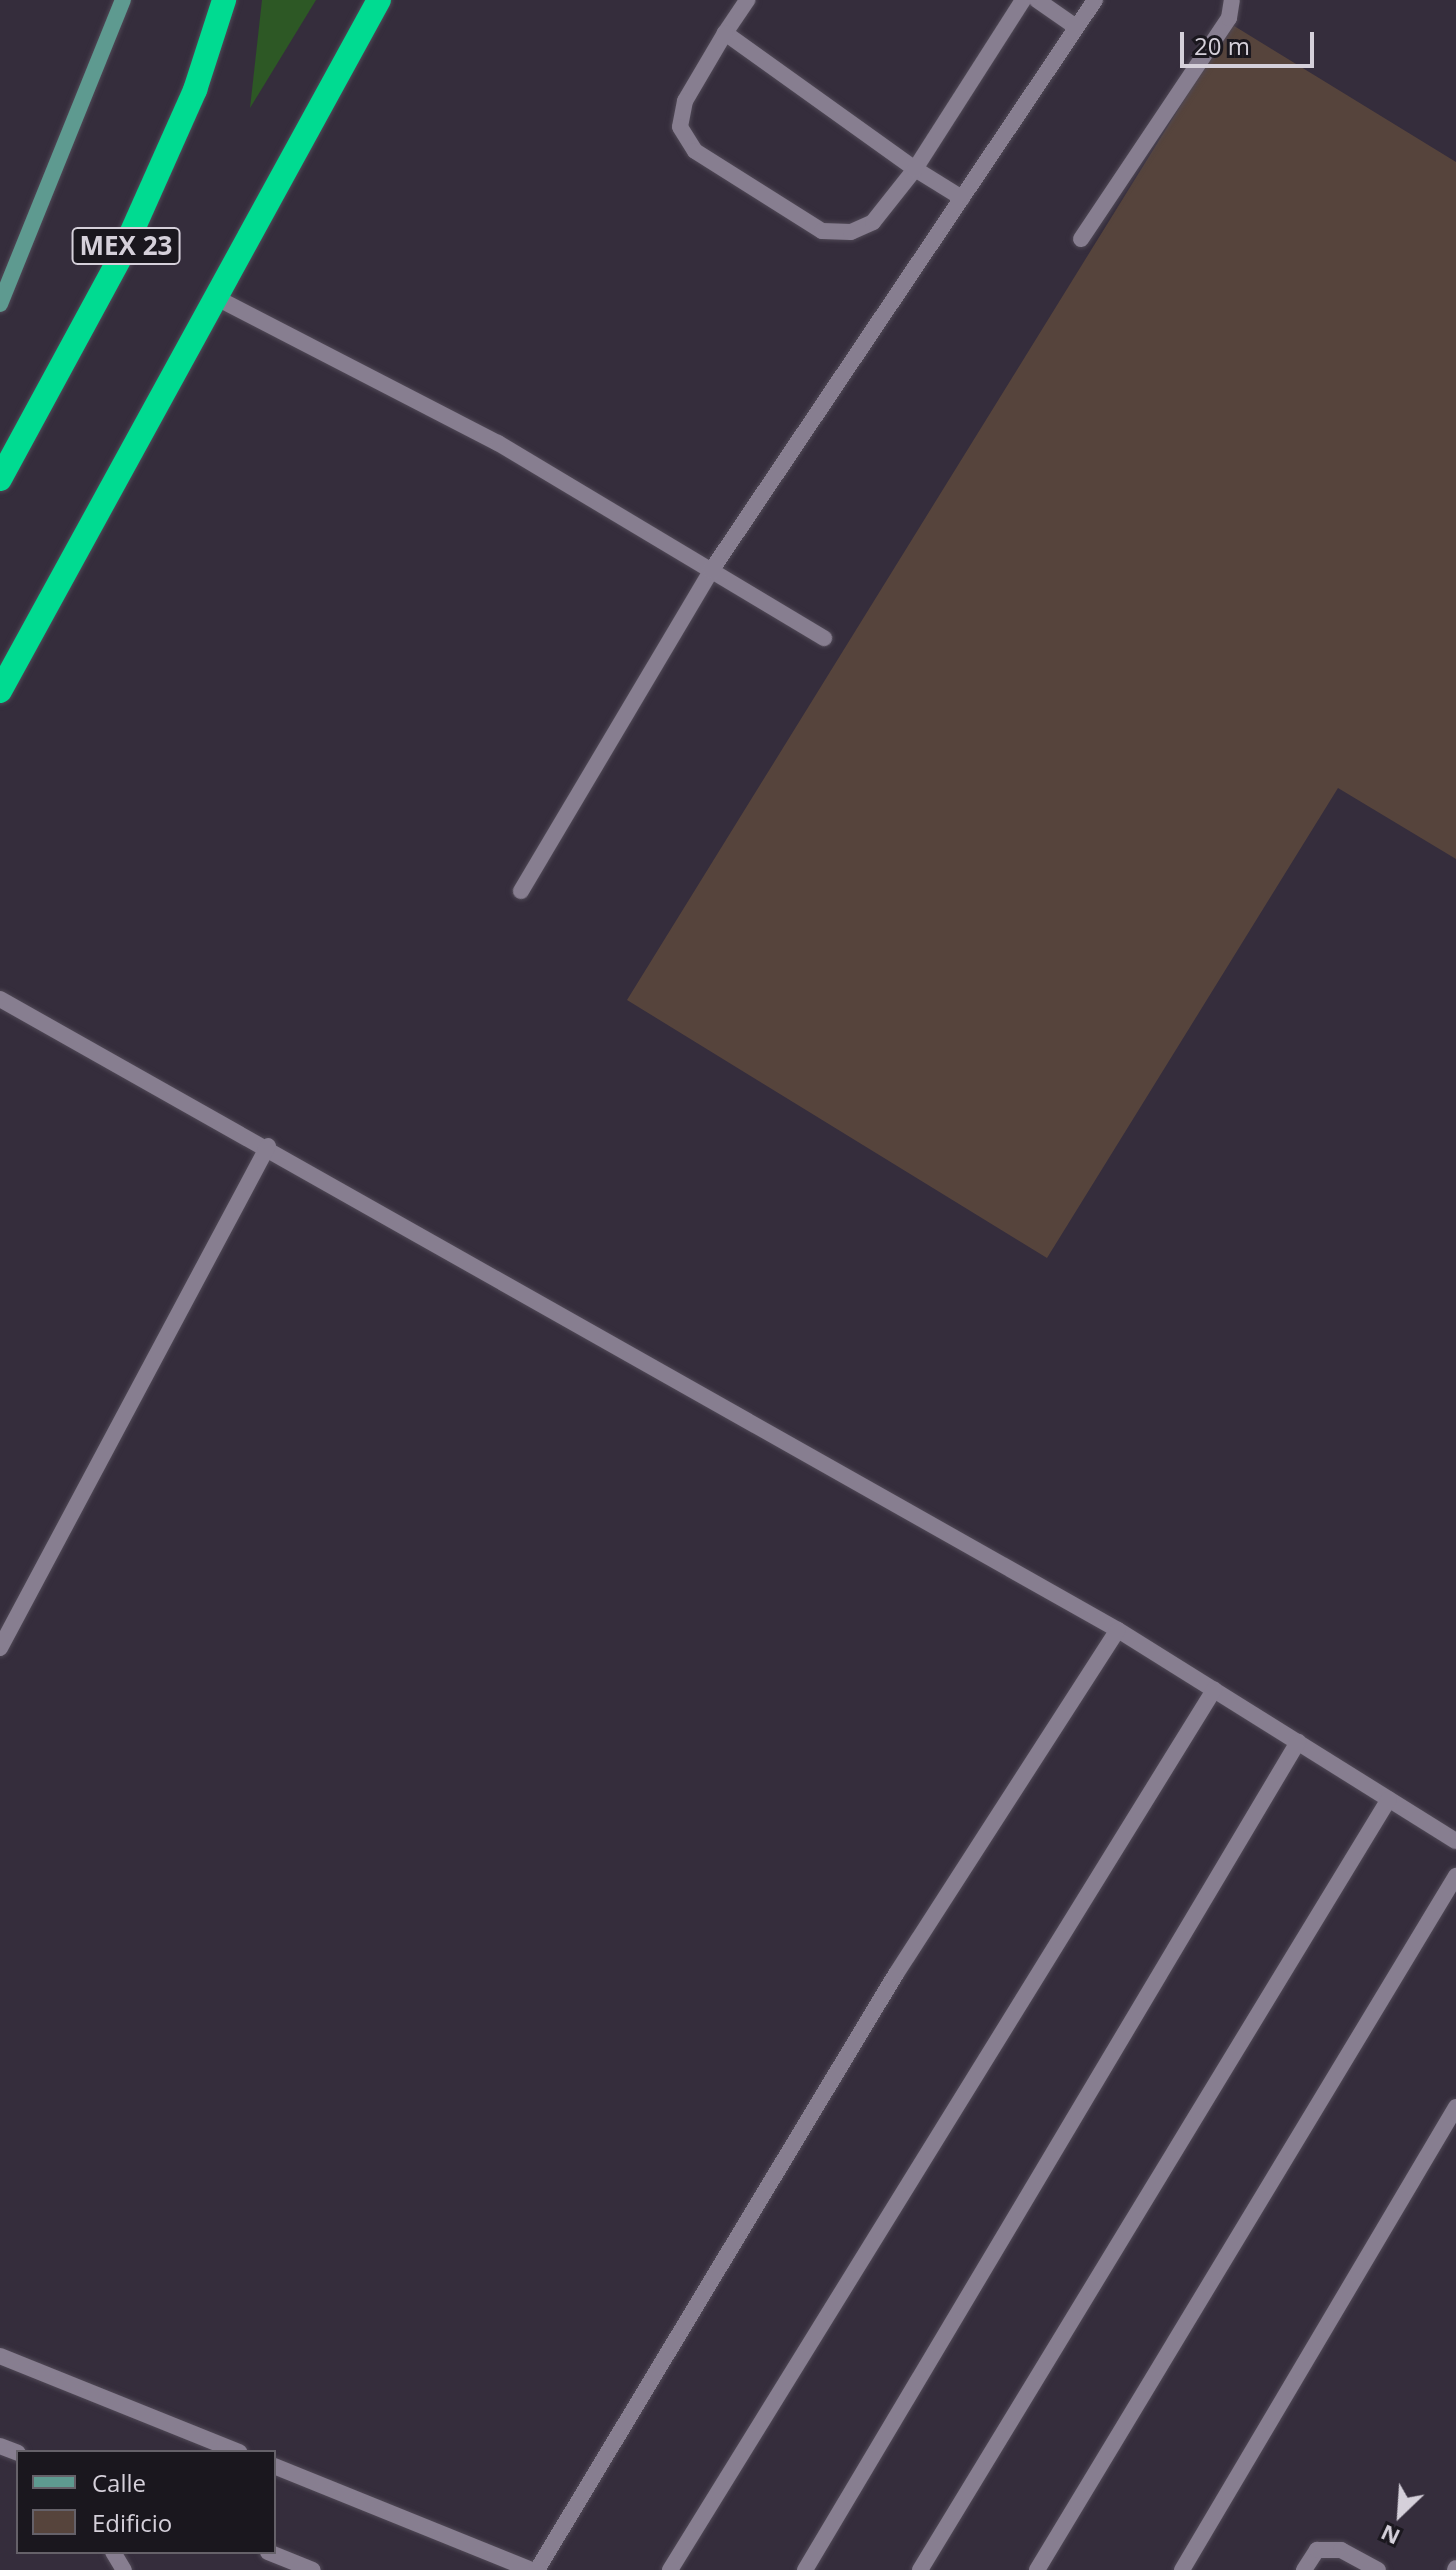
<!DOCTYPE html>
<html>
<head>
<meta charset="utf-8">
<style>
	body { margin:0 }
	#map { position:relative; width:1456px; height:2570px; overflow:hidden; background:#352d3c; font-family:"Open Sans",sans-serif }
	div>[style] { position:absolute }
	.green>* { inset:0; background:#2d5825 }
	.building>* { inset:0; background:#56443c }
	.roads { filter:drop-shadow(0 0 2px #504956) drop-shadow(0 0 2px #504956) }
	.lane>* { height:16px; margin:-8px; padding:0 8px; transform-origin:8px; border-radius:8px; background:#877e90 }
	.street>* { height:16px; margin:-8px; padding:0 8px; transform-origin:8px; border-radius:8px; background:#877e90 }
	.secondary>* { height:16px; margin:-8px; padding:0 8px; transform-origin:8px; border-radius:8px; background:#5e9a90 }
	.highway>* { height:24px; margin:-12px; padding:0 12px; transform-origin:12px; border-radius:12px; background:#00db91 }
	span { translate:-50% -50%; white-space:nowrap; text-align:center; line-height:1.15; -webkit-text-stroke:6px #1a171e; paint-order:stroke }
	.shield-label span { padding:2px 6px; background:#1a171e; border:2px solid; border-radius:6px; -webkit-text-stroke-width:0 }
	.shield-label { font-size:26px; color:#d5d0da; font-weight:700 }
	.legend { position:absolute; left:16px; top:2450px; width:260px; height:104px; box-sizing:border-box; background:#1a171e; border:2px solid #656169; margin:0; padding:10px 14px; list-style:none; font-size:24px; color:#d5d0da }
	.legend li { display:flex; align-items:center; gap:16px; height:40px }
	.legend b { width:40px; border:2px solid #656169 }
	.north { position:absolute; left:1360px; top:2474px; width:80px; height:80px; -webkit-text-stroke:6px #1a171e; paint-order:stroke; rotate:205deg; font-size:22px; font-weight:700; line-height:32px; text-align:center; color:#d5d0da }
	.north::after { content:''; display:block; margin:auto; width:28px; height:36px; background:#d5d0da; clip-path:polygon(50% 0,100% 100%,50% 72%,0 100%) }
	.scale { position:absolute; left:1180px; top:32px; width:134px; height:36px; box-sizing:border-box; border:4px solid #d5d0da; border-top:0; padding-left:10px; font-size:24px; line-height:28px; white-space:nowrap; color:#d5d0da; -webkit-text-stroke:6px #1a171e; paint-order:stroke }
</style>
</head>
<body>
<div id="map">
	<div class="green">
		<i style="clip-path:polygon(262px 0,316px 0,250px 108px)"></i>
	</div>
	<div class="building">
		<i style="clip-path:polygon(1231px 24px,1456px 162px,1456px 859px,1338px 788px,1047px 1258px,627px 1000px)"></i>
	</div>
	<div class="roads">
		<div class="lane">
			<i style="left:1037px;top:0;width:47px;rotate:34.7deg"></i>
			<i style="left:725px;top:33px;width:40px;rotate:-56deg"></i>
			<i style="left:962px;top:198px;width:55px;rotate:-148.3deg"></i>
			<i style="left:915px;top:169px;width:234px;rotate:-144.4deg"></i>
			<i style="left:725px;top:33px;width:79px;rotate:120.5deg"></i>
			<i style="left:685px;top:101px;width:26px;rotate:101deg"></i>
			<i style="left:680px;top:127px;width:28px;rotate:58deg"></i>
			<i style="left:695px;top:151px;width:150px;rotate:32.2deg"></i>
			<i style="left:822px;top:231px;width:29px;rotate:2deg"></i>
			<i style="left:851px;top:232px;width:24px;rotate:-24deg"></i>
			<i style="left:873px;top:222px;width:68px;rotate:-51.6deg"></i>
			<i style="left:915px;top:169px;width:201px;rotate:-57.4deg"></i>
			<i style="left:1081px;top:239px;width:266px;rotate:-56.2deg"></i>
			<i style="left:1229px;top:18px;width:18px;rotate:-81deg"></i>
			<i style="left:215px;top:297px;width:318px;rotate:27.3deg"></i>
			<i style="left:498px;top:443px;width:380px;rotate:30.9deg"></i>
			<i style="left:521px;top:891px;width:372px;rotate:-59.3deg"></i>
			<i style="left:711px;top:571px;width:688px;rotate:-56.08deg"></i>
			<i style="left:0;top:999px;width:1284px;rotate:29.44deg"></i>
			<i style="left:1118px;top:1630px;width:398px;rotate:32deg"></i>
			<i style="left:0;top:1648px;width:569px;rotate:-61.9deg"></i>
			<i style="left:0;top:2356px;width:258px;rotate:21.9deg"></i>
			<i style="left:274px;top:2466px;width:277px;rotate:22deg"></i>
			<i style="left:537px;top:2570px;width:696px;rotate:-58.94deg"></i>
			<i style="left:896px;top:1974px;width:409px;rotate:-57.2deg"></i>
			<i style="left:670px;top:2570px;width:1035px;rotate:-58.28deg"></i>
			<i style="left:805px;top:2570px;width:964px;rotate:-59.23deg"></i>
			<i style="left:920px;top:2570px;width:902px;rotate:-58.69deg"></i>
			<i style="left:1037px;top:2570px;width:811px;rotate:-58.88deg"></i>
			<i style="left:1182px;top:2570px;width:538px;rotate:-59.38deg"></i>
			<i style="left:1304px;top:2570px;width:24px;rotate:-57deg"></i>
			<i style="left:1317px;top:2550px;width:24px"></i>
			<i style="left:1341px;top:2550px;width:42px;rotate:28.4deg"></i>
			<i style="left:1455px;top:2570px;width:2px;rotate:-63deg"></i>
		</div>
		<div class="street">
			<i style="left:0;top:2446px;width:19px;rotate:21deg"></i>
			<i style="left:113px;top:2552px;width:21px;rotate:59deg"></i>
			<i style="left:268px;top:2552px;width:48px;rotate:21.8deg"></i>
		</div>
		<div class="secondary">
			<i style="left:0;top:304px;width:328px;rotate:-68deg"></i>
		</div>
		<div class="highway">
			<i style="left:0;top:479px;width:256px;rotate:-61.5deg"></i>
			<i style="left:122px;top:254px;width:180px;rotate:-66deg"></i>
			<i style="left:195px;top:90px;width:95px;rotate:-72.1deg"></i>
			<i style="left:0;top:691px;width:788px;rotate:-61.26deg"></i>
		</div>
	</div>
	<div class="shield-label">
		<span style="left:126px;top:246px">MEX 23</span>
	</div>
	<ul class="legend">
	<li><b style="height:10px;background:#5e9a90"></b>Calle</li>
	<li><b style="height:22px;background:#56443c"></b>Edificio</li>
	</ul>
	<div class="north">N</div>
	<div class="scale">20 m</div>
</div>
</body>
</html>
